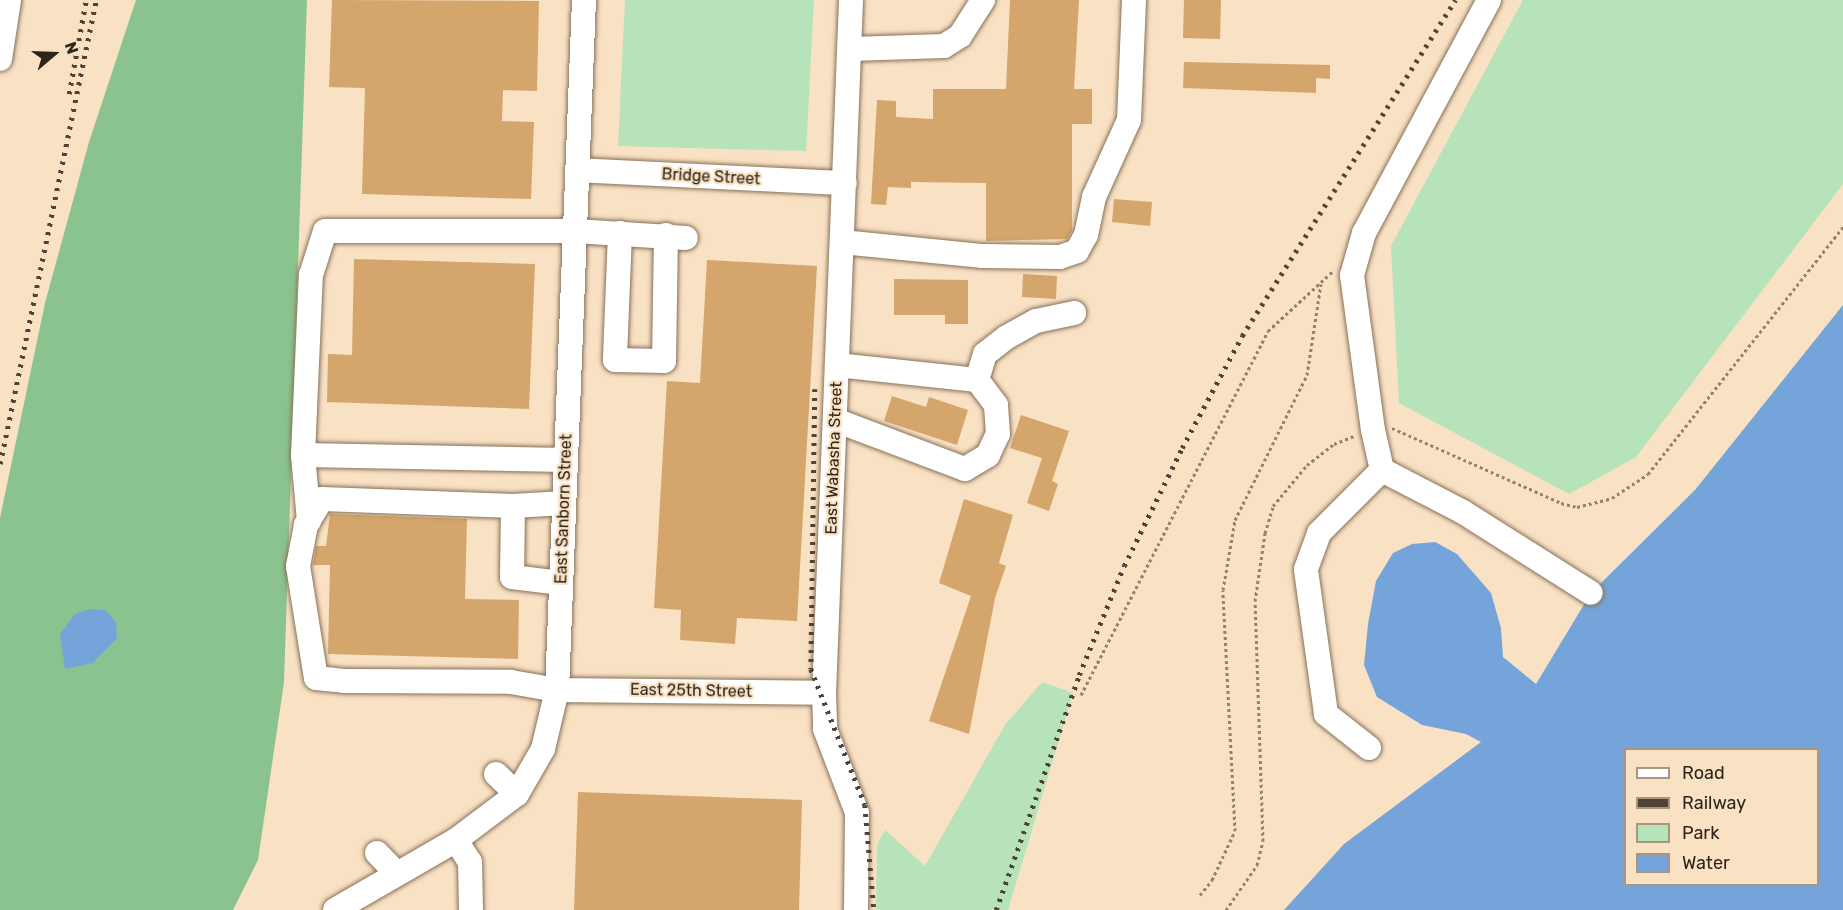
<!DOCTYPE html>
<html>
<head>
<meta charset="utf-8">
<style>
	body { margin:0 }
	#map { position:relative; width:1843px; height:910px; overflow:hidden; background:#f9e1c4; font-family:Rubik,sans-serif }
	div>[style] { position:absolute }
	.green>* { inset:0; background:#b6e3b9 }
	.forest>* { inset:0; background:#8ac38f }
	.water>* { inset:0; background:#75a4da }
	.building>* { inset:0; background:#d4a66b }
	.path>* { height:3px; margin-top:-1.5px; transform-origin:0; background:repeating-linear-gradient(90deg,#93826e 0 3px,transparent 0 6px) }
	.roads { filter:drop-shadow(0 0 2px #877157) drop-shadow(0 0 2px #877157) }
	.minor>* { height:24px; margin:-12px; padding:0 12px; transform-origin:12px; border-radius:12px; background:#fff }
	.rail>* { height:4.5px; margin-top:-2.25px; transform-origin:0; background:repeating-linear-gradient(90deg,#4e4335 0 3px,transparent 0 9px) }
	span { translate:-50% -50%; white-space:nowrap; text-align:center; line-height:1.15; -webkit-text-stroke:4.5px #f9e1c4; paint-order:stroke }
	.street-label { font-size:16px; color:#2e251a }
	.legend { position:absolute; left:1624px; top:748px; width:195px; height:138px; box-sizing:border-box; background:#f9e1c4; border:2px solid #a89680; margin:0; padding:8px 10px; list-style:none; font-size:18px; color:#2e251a }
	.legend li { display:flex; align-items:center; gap:12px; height:30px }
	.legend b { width:30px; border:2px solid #a89680 }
	.north { position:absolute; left:24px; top:24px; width:60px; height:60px; -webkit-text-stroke:4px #f9e1c4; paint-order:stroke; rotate:71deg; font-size:16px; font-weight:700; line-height:24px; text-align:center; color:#2e251a }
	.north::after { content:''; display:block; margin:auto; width:21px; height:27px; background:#2e251a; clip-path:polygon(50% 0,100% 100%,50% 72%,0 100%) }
</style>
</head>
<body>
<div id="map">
	<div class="green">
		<i style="clip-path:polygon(625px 0,814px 0,806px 151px,618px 146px)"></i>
		<i style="clip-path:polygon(1523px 0,1843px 0,1843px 184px,1636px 457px,1569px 494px,1399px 403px,1391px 246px)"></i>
		<i style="clip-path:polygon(1042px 682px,1073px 693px,1008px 910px,876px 910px,877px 845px,885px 830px,925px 866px,1005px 725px)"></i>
	</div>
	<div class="forest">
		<i style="clip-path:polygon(136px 0,307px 0,284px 682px,258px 860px,233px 910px,0 910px,0 518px,45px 303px,89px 142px)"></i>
	</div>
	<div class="water">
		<i style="clip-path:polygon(evenodd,1843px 305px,1843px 910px,1284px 910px,1344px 844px,1481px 742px,1466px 734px,1422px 725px,1377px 697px,1364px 665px,1368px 624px,1376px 581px,1393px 553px,1412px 544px,1435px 542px,1457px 554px,1491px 593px,1501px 628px,1503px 657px,1536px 684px,1591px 593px,1695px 490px,1843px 305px,1626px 750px,1818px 750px,1818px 884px,1626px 884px,1626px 750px)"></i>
		<i style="clip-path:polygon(91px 609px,105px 610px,116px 622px,117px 638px,93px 663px,65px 669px,60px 634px,75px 614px)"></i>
	</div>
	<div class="building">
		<i style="clip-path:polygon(332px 0,539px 1px,537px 91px,503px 90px,502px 121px,534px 122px,531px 199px,362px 194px,365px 88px,329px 87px)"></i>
		<i style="clip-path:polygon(1010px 0,1079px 0,1074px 89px,1092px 89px,1092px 124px,1072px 124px,1072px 231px,1067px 239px,986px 241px,986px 183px,911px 182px,911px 188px,888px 187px,886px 205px,871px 204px,877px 100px,896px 101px,896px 117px,933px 119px,933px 89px,1006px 89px)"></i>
		<i style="clip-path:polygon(1184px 0,1221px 0,1220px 39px,1183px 38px)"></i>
		<i style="clip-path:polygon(1184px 62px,1330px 65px,1330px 79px,1316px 78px,1316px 93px,1183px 88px)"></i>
		<i style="clip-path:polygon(1114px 199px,1152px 202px,1150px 226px,1112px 222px)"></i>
		<i style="clip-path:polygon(354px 259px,535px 264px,529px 409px,327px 402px,328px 354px,352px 355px)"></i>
		<i style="clip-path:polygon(707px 260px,817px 266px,797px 621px,737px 618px,735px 644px,680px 640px,681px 610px,654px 608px,667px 381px,700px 383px)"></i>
		<i style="clip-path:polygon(1023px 274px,1057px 276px,1056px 299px,1022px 297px)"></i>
		<i style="clip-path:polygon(894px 279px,968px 280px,968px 324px,945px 324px,945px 315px,894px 315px)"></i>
		<i style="clip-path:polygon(892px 396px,926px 407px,929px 397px,968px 410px,957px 445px,884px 421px)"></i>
		<i style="clip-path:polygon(1021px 415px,1069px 431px,1052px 481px,1058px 484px,1049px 511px,1027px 503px,1042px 458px,1010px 448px)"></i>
		<i style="clip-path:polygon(964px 499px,1013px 515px,999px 563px,1006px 566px,995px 598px,969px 734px,929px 721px,971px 596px,939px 583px)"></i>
		<i style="clip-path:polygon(330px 514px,467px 519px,465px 599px,519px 600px,518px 659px,328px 654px,330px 565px,313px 565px,316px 546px,326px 546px)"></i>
		<i style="clip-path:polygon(578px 792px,802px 800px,799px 910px,574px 910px)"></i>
	</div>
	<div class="path">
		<i style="left:1392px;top:428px;width:185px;rotate:23.9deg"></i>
		<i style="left:1561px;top:503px;width:16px;rotate:14deg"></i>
		<i style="left:1577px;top:507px;width:36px;rotate:-14deg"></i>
		<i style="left:1612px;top:498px;width:43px;rotate:-33.7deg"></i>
		<i style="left:1648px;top:474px;width:315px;rotate:-51.7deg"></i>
		<i style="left:1081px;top:695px;width:409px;rotate:-62.8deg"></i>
		<i style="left:1268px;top:331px;width:88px;rotate:-42.7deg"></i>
		<i style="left:1200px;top:895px;width:19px;rotate:-51deg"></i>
		<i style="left:1212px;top:880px;width:54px;rotate:-64.9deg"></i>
		<i style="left:1235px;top:831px;width:241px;rotate:-92.9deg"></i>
		<i style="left:1223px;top:590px;width:71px;rotate:-80.3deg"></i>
		<i style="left:1235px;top:520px;width:162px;rotate:-63.6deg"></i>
		<i style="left:1307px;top:375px;width:92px;rotate:-81.3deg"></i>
		<i style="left:1226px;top:910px;width:55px;rotate:-55.4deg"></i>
		<i style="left:1257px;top:865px;width:25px;rotate:-76deg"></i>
		<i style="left:1263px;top:841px;width:240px;rotate:-91.9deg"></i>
		<i style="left:1255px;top:601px;width:69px;rotate:-81.6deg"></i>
		<i style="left:1265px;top:533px;width:28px;rotate:-73deg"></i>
		<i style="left:1273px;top:506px;width:53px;rotate:-50.3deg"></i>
		<i style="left:1307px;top:465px;width:34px;rotate:-38deg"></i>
		<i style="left:1334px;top:444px;width:22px;rotate:-22deg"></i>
	</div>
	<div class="roads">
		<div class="minor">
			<i style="left:851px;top:0;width:694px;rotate:92.23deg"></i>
			<i style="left:824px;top:693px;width:36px;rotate:88deg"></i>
			<i style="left:825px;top:729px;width:90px;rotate:69.1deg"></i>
			<i style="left:857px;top:813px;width:97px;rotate:90.6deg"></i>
			<i style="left:1489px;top:0;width:264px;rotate:118.2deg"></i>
			<i style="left:1364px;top:233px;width:44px;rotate:105.9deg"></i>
			<i style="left:1352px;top:275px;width:156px;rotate:82.3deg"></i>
			<i style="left:1373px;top:430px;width:41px;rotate:77.3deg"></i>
			<i style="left:1382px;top:470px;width:91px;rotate:27.4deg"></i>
			<i style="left:1463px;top:512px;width:151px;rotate:32.3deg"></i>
			<i style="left:850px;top:49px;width:94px;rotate:-1.8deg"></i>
			<i style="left:944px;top:46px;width:19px;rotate:-32deg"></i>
			<i style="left:960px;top:36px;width:43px;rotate:-57.4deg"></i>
			<i style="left:0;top:59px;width:60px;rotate:-81.3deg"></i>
			<i style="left:577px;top:170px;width:268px;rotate:2.8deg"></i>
			<i style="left:620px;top:233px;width:127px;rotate:92.3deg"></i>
			<i style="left:615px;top:360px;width:49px;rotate:1.2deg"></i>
			<i style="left:664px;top:361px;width:126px;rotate:-89.1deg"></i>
			<i style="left:842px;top:242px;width:142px;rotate:5.7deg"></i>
			<i style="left:983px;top:256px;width:77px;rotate:0.7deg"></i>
			<i style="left:1060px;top:257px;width:18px;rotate:-19deg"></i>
			<i style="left:1077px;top:251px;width:18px;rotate:-61deg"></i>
			<i style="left:1086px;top:235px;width:39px;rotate:-78deg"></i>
			<i style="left:1094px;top:197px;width:85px;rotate:-65.6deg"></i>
			<i style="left:1129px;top:120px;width:120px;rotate:-87.6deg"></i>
			<i style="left:977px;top:380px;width:27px;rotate:-73deg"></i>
			<i style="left:985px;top:354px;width:28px;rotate:-38deg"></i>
			<i style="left:1007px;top:337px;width:33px;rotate:-29deg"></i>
			<i style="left:1036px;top:321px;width:39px;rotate:-12deg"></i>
			<i style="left:835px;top:420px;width:139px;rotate:20.7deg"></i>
			<i style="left:965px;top:469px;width:27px;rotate:-31deg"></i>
			<i style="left:988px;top:455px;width:23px;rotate:-65deg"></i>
			<i style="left:998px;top:434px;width:29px;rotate:-94deg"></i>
			<i style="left:996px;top:405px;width:31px;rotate:-127deg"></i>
			<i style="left:977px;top:380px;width:141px;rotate:-173.9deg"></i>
			<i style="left:303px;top:455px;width:263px;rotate:1.1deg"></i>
			<i style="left:564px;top:503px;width:51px;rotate:176.6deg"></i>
			<i style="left:513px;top:506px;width:191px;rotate:-177.9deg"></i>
			<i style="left:322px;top:499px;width:31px;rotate:122deg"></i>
			<i style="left:306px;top:525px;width:42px;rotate:101deg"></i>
			<i style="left:298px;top:566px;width:113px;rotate:80.9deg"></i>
			<i style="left:316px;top:678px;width:28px;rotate:6deg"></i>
			<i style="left:344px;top:681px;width:167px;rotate:0.3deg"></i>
			<i style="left:511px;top:682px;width:47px;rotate:9.9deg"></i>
			<i style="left:557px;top:690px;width:267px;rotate:0.6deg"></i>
			<i style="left:513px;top:506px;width:71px;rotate:90.8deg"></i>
			<i style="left:512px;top:577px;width:49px;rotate:7deg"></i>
			<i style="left:309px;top:521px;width:66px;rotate:-95.2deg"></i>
			<i style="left:303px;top:455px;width:180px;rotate:-87.5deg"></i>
			<i style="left:311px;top:275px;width:46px;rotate:-72.3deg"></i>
			<i style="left:325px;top:231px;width:250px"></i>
			<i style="left:575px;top:231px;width:111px;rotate:3.6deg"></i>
			<i style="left:1369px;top:748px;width:55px;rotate:-141.7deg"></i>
			<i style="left:1326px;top:714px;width:146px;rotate:-97.9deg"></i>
			<i style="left:1306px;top:569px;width:38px;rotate:-70deg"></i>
			<i style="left:1319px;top:533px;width:89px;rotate:-45deg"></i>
			<i style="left:496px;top:774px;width:29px;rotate:44deg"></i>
			<i style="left:456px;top:840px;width:26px;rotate:58deg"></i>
			<i style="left:470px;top:862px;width:48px;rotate:88.8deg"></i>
			<i style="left:377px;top:853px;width:28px;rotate:46deg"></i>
			<i style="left:335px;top:910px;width:140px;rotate:-30deg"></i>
			<i style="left:456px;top:840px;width:76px;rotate:-37deg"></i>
			<i style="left:517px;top:794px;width:52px;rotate:-60deg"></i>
			<i style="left:543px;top:749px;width:61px;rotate:-76.7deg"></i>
			<i style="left:557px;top:690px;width:691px;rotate:-87.76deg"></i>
		</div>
	</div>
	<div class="rail">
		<i style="left:69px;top:94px;width:96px;rotate:-79.7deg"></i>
		<i style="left:815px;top:389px;width:280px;rotate:90.8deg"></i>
		<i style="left:811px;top:669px;width:146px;rotate:68.3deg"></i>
		<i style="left:865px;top:805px;width:105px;rotate:85.1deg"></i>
		<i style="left:0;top:464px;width:474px;rotate:-78.3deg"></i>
		<i style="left:996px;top:910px;width:249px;rotate:-70.5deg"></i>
		<i style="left:1079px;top:675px;width:118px;rotate:-67.6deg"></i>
		<i style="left:1124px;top:566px;width:131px;rotate:-63.8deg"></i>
		<i style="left:1182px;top:448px;width:127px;rotate:-61.8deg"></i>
		<i style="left:1242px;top:336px;width:398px;rotate:-57.6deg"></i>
	</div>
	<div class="street-label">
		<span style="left:711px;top:177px;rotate:3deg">Bridge Street</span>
		<span style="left:834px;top:458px;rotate:-88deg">East Wabasha Street</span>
		<span style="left:564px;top:509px;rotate:-88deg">East Sanborn Street</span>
		<span style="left:691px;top:691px;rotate:1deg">East 25th Street</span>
	</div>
	<ul class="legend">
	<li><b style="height:8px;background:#fff"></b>Road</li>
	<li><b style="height:8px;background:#4e4335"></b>Railway</li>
	<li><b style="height:16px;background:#b6e3b9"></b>Park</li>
	<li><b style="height:16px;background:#75a4da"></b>Water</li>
	</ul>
	<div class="north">N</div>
</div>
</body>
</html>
